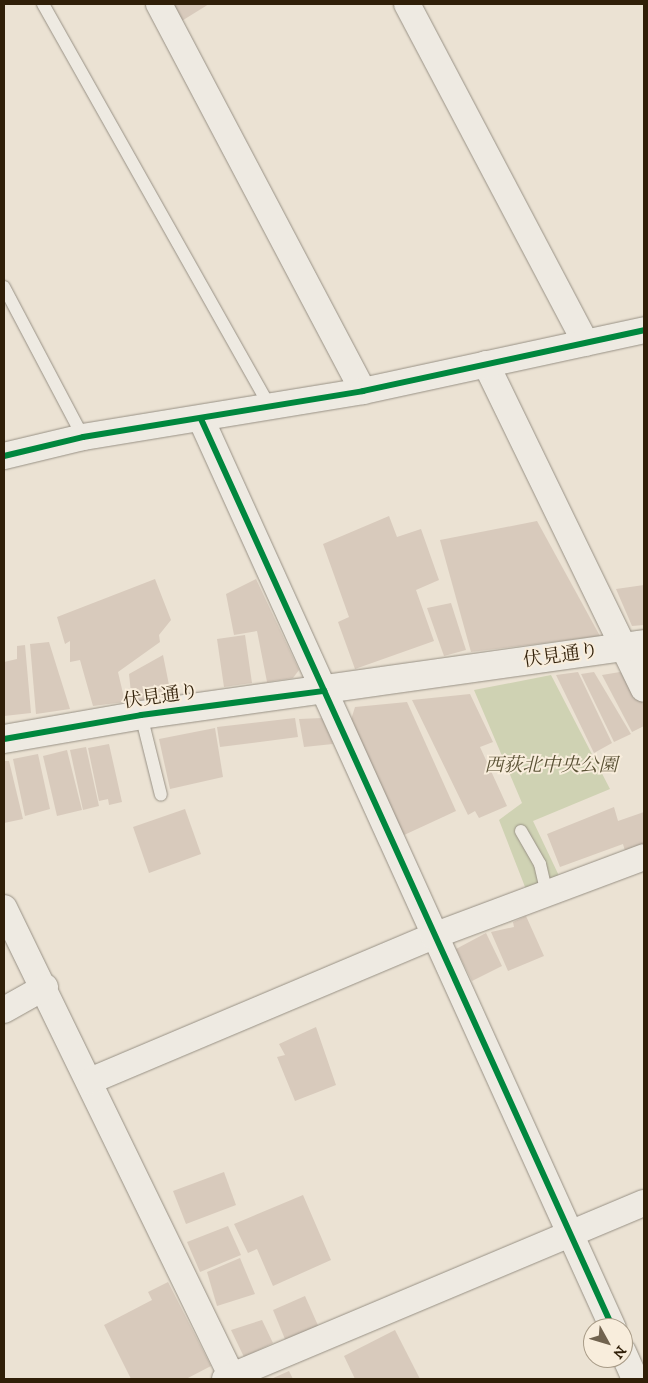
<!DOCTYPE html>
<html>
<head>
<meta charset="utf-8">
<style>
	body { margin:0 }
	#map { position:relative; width:648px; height:1383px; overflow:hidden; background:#ebe2d3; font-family:"IM FELL DW Pica","Noto Serif JP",serif }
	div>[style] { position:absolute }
	.green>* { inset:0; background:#cfd2b3 }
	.building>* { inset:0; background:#d8cabc }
	.roads { filter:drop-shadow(0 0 1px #989185) drop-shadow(0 0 1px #989185) }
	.lane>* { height:12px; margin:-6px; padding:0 6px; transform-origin:6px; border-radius:6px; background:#eeeae2 }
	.street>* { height:26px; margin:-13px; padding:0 13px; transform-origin:13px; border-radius:13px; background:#eeeae2 }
	.secondary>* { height:28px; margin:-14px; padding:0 14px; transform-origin:14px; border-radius:14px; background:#eeeae2 }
	.cycleway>* { height:6px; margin:-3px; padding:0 3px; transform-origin:3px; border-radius:3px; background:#00873e }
	span { translate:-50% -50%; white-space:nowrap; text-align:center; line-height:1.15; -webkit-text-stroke:4px #f8eddc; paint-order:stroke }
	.street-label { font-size:19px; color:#301f08 }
	.park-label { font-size:19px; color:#595134; font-style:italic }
	.frame { position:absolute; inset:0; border:5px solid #301f08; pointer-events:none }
	.north { position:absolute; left:583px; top:1318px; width:50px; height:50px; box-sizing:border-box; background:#f8eddc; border:1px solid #a89b87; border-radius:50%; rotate:129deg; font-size:14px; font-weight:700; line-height:20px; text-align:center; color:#301f08 }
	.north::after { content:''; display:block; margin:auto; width:18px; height:22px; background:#71634f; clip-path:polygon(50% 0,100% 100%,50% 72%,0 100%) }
</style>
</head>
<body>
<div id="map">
	<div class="green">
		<i style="clip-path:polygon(551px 675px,610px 789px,533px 821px,561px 880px,527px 892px,499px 820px,522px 803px,474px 690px)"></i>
	</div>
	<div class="building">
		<i style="clip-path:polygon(169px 4px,209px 4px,180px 22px)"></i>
		<i style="clip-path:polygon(389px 516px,397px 537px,421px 529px,439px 580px,416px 590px,434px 641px,355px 669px,338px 622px,349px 617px,323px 544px)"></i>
		<i style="clip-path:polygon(537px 521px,600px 636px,471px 652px,440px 540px)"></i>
		<i style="clip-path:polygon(155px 579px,171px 620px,159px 635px,160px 642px,118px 672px,125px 702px,93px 706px,80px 660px,70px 662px,70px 641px,65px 644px,57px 617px)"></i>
		<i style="clip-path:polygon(256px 579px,299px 670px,293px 678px,267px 682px,257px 631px,234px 635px,226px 594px)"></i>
		<i style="clip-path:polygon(644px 585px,644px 625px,632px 626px,616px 589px)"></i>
		<i style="clip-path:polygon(451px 603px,466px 650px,444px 656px,427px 608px)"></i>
		<i style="clip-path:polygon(245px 635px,252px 683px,224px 687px,217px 639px)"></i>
		<i style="clip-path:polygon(49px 642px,70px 709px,36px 714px,30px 644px)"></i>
		<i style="clip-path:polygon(25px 645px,31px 713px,4px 716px,4px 662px,17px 659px,17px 646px)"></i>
		<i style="clip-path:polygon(163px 655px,171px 695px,132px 702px,129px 674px)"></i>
		<i style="clip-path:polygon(578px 672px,612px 743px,594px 753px,556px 675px)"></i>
		<i style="clip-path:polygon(594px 672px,631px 734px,614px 742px,581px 674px)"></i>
		<i style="clip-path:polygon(620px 672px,630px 679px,644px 706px,644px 726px,632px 732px,602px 675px)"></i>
		<i style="clip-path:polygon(470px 694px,493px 742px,480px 747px,507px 806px,479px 818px,475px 811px,468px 815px,412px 700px)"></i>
		<i style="clip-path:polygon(407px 702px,456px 811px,402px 836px,350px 723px,355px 707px)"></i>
		<i style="clip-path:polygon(295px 718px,298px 737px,220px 747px,217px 727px)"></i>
		<i style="clip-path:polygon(322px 718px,333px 744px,304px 747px,299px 719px)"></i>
		<i style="clip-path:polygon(215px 728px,223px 777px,170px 789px,159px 739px)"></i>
		<i style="clip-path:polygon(109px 744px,122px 802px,109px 805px,108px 799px,99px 801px,88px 748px)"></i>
		<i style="clip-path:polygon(86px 747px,99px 806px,83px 810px,70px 750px)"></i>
		<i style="clip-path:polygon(67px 750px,82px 810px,57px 816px,43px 756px)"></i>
		<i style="clip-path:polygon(38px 754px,50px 809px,25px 816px,13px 759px)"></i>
		<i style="clip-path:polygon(4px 761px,9px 761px,23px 819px,4px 823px)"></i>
		<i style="clip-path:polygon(614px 807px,618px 821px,644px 812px,644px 844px,625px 851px,623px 844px,560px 867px,547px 834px)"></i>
		<i style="clip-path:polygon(185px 809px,201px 854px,149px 873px,133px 827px)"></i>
		<i style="clip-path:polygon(526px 916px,544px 956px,508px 971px,491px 932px,514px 927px,513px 922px)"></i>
		<i style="clip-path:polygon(486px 933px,502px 966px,472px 981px,456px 949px)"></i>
		<i style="clip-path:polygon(316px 1027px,336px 1085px,295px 1101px,277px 1057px,285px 1055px,279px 1044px)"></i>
		<i style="clip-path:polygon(224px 1172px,236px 1205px,186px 1224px,173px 1191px)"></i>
		<i style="clip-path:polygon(303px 1195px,331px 1260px,273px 1286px,257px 1249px,248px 1253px,234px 1224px)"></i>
		<i style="clip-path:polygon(228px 1226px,241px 1255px,200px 1272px,187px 1242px)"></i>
		<i style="clip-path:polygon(240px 1258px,255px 1294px,217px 1306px,207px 1272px)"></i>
		<i style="clip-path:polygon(168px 1282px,211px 1366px,186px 1379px,131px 1379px,104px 1325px,152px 1300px,148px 1292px)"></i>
		<i style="clip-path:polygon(305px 1296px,320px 1330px,287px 1344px,273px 1310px)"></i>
		<i style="clip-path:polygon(262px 1320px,273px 1343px,244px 1357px,231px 1330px)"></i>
		<i style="clip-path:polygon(395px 1330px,420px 1379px,355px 1379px,344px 1356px)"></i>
		<i style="clip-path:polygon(289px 1371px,293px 1379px,271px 1379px)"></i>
	</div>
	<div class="roads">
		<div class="lane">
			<i style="left:43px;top:4px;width:460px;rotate:60.6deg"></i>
			<i style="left:4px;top:287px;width:170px;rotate:62.2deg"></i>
			<i style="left:141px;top:715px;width:82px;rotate:76deg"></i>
			<i style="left:521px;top:831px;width:38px;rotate:60deg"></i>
			<i style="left:540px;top:864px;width:32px;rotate:77deg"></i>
		</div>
		<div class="street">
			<i style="left:159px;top:4px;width:437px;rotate:62.2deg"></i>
			<i style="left:407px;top:4px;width:383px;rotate:62.2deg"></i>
			<i style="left:486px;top:364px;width:361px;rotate:64.1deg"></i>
			<i style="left:201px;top:419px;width:998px;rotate:65.62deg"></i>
			<i style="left:4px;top:456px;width:81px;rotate:-13.5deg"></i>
			<i style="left:83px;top:437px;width:284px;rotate:-9.3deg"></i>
			<i style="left:363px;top:391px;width:288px;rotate:-12.2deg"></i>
			<i style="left:4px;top:908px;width:524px;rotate:64.07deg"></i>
			<i style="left:4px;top:1010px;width:47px;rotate:-29.3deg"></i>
			<i style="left:90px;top:1081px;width:372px;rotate:-22.9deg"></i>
			<i style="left:433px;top:936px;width:225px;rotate:-20.5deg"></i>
			<i style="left:623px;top:1352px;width:30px;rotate:66deg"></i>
			<i style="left:225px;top:1379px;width:454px;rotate:-22.8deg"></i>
		</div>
		<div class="secondary">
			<i style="left:4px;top:739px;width:139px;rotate:-9.9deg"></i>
			<i style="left:141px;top:715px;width:508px;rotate:-8.03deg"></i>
		</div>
	</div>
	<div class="cycleway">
		<i style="left:201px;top:419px;width:998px;rotate:65.62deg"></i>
		<i style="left:4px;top:456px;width:81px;rotate:-13.5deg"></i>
		<i style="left:83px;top:437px;width:284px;rotate:-9.3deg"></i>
		<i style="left:363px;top:391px;width:288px;rotate:-12.2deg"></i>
		<i style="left:4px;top:739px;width:139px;rotate:-9.9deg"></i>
		<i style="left:141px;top:715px;width:185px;rotate:-7.5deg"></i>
	</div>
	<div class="street-label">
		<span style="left:561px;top:656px;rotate:-8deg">伏見通り</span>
		<span style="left:161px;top:697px;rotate:-8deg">伏見通り</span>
	</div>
	<div class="park-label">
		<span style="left:551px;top:766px">西荻北中央公園</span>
	</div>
	<div class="frame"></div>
	<div class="north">N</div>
</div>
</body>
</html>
